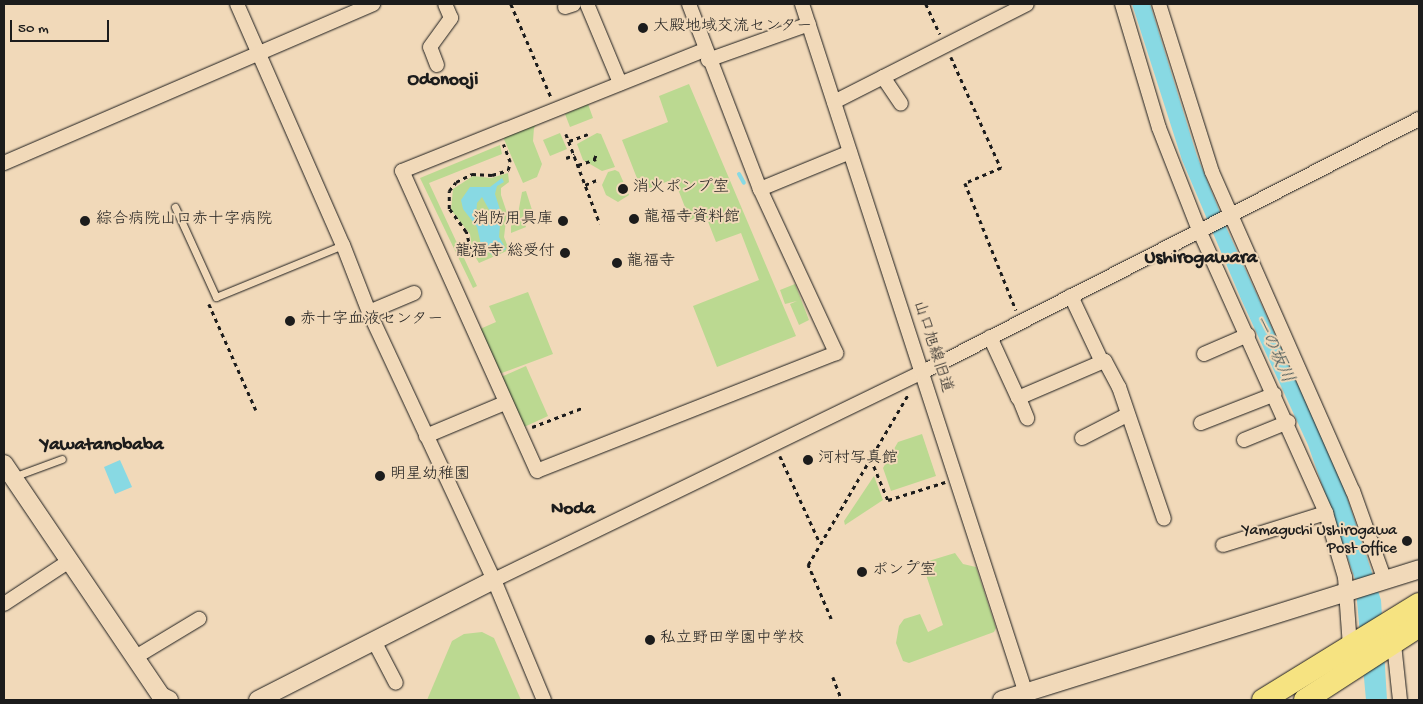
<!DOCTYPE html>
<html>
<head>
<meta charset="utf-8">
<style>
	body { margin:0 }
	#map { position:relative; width:1423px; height:704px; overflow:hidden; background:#f1d9b9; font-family:"Gochi Hand","Klee One",sans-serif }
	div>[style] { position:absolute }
	.green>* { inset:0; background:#bbd991 }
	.water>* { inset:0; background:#88d9e3 }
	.stream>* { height:4px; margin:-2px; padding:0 2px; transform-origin:2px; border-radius:2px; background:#88d9e3 }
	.path>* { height:2.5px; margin-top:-1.25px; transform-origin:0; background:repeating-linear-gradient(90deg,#1c1c1c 0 4px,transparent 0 8px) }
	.roads { filter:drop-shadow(0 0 1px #1c1c1c) drop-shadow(0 0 1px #1c1c1c) }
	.service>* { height:7px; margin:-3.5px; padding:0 3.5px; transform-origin:3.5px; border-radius:3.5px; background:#f1d9b9 }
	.minor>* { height:14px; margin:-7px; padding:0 7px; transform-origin:7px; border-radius:7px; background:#f1d9b9 }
	.tertiary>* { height:18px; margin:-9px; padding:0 9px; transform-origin:9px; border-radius:9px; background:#f1d9b9 }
	.trunk>* { height:22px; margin:-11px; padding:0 11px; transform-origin:11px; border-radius:11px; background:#f6e381 }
	.dots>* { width:14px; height:14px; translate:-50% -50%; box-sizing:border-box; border:2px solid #f1d9b9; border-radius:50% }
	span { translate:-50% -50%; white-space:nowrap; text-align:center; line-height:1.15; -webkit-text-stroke:4px #f1d9b9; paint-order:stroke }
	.poi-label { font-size:16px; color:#1c1c1c }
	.left { translate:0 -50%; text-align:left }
	.right { translate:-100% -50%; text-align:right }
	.street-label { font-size:16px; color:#1c1c1c }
	.water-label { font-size:18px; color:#374b4e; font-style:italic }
	.quarter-label { font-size:19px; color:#1c1c1c; font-weight:700 }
	.frame { position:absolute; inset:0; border:5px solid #1c1c1c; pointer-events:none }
	.scale { position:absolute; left:10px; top:20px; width:99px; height:22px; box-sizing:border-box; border:2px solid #1c1c1c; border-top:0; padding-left:6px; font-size:15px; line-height:18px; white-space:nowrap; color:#1c1c1c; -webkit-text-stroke:4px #f1d9b9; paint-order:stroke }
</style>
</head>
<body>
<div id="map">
	<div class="green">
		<i style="clip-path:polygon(689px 84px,796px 336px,717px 367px,693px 306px,759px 280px,741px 233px,716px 242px,705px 214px,690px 220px,674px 179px,642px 191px,622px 140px,668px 122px,659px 96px)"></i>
		<i style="clip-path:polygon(588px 104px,593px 118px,570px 127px,565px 114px)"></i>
		<i style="clip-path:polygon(538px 122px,534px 128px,533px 141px,542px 164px,537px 177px,523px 183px,503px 137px)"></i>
		<i style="clip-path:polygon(560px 133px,567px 149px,550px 156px,543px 140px)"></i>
		<i style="clip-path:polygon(597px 133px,601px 134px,615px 167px,602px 171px,583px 160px,577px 144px)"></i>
		<i style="clip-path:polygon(500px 145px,502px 154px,429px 183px,477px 286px,473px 288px,420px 178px)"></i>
		<i style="clip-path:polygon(615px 170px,619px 172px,629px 195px,618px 202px,606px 195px,602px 185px,608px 172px)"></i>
		<i style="clip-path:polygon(508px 173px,509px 182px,501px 188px,501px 195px,507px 213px,504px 237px,509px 250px,479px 263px,473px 253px,470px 234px,451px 210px,453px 189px,473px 176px,491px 178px)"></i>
		<i style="clip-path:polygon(526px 191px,533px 213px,522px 217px,526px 227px,511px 233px,511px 226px,517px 219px,522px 192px)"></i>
		<i style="clip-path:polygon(795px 284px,809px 320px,799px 325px,790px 304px,797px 301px,785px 304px,780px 290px)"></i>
		<i style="clip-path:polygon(528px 292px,553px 354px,499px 374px,480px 329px,496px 322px,489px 306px)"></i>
		<i style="clip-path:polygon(526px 366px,548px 416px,522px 428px,499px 378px)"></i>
		<i style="clip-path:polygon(922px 434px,936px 476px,891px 491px,883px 468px,898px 442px)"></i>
		<i style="clip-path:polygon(874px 476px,883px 500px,845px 525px,844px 521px)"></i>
		<i style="clip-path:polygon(955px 553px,963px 564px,976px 567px,996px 628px,994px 632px,909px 663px,903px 661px,896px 643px,899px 626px,904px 619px,920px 614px,928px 632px,943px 625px,922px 563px)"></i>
		<i style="clip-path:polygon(482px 632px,494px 638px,521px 700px,427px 700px,452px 641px,464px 634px)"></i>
	</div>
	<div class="water">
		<i style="clip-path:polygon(1132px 4px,1150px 4px,1197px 156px,1226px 227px,1341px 479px,1381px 600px,1387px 700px,1366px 700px,1355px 579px,1308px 445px,1241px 299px,1182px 160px)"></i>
		<i style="clip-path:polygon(evenodd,502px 178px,504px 182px,497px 186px,495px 194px,501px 213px,499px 237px,506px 249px,493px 256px,481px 245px,477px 227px,463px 209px,461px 200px,470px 187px,490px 187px,502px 178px,482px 197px,492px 215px,488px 223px,476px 215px,477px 203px,482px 197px)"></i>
		<i style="clip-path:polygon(120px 460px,132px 487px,115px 494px,104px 467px)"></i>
	</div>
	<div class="stream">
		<i style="left:739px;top:174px;width:10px;rotate:61deg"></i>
	</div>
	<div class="path">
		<i style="left:511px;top:4px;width:101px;rotate:66.7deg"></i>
		<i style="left:926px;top:4px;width:33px;rotate:65deg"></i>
		<i style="left:951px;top:57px;width:122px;rotate:65.8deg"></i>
		<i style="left:1001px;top:168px;width:39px;rotate:157deg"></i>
		<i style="left:965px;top:183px;width:137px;rotate:68.1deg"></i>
		<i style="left:566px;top:134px;width:96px;rotate:69.3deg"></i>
		<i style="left:569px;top:141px;width:20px;rotate:-20deg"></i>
		<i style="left:566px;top:158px;width:9px;rotate:-21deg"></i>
		<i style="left:594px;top:159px;width:7px;rotate:-63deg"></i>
		<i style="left:578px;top:165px;width:19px;rotate:-18deg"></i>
		<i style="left:585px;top:185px;width:15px;rotate:-23deg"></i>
		<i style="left:472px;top:257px;width:26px;rotate:-103deg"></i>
		<i style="left:466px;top:232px;width:29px;rotate:-126deg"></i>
		<i style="left:449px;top:209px;width:18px;rotate:-90deg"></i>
		<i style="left:449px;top:191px;width:11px;rotate:-52deg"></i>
		<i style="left:456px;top:182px;width:18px;rotate:-27deg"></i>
		<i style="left:472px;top:174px;width:20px;rotate:3deg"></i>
		<i style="left:492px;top:175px;width:17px;rotate:-17deg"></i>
		<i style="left:508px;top:170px;width:8px;rotate:-76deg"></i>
		<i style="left:510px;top:162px;width:19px;rotate:-111deg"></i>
		<i style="left:209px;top:304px;width:116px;rotate:66.1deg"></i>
		<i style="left:532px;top:427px;width:53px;rotate:-20.8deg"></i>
		<i style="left:780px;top:456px;width:96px;rotate:65.3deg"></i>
		<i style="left:871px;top:459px;width:44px;rotate:67.5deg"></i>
		<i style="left:888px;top:500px;width:60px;rotate:-17.5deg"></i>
		<i style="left:911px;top:560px;width:3px;rotate:72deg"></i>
		<i style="left:831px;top:619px;width:59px;rotate:-113.1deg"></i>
		<i style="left:808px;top:565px;width:199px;rotate:-59.6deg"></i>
		<i style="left:833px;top:677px;width:25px;rotate:69deg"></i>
	</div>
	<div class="roads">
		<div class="service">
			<i style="left:175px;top:207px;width:99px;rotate:65.5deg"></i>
			<i style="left:216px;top:297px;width:137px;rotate:-22.3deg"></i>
			<i style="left:13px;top:477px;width:52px;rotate:-20.2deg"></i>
		</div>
		<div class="minor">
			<i style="left:237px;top:4px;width:263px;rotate:66.3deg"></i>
			<i style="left:343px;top:245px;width:72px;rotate:68.8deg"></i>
			<i style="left:369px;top:312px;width:296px;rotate:65deg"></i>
			<i style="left:494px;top:580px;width:130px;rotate:67.4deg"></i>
			<i style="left:587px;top:4px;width:86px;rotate:67.3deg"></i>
			<i style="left:689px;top:4px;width:198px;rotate:69deg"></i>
			<i style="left:760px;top:189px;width:181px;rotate:65.1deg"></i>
			<i style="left:836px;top:353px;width:321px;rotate:158.5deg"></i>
			<i style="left:537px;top:471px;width:329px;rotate:-114.2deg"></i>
			<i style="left:402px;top:171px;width:325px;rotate:-21.8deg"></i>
			<i style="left:802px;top:4px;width:732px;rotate:72.01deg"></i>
			<i style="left:1122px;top:4px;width:129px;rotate:73.4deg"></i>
			<i style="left:1159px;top:128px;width:110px;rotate:68.6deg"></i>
			<i style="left:1199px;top:230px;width:310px;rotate:65.8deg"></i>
			<i style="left:1326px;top:513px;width:67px;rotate:73.5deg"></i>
			<i style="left:1345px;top:577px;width:70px;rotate:85.9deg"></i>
			<i style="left:1159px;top:4px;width:176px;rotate:72.5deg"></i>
			<i style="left:1212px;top:172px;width:349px;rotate:66.2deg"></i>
			<i style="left:1353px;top:491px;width:92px;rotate:70.4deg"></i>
			<i style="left:565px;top:7px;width:9px;rotate:-18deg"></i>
			<i style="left:708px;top:60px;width:107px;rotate:-19.6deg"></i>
			<i style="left:437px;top:65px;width:19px;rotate:-111deg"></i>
			<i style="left:430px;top:47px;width:36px;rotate:-54deg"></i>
			<i style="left:451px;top:18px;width:15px;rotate:-113deg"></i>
			<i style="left:883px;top:77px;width:32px;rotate:56deg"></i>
			<i style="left:834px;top:102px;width:216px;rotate:-26.9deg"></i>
			<i style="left:4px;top:163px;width:402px;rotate:-23.3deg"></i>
			<i style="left:760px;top:189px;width:97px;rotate:-22.3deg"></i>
			<i style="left:369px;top:312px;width:49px;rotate:-22.9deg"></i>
			<i style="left:990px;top:337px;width:67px;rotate:65.3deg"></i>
			<i style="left:1018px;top:398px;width:91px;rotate:-23.2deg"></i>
			<i style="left:1102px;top:362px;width:73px;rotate:-115.2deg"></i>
			<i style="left:1204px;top:354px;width:48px;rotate:-23.4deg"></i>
			<i style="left:1102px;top:362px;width:3px;rotate:-18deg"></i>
			<i style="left:1105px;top:361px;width:30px;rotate:62deg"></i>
			<i style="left:1119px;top:387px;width:139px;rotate:71.2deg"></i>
			<i style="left:1019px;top:398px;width:22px;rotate:68deg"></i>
			<i style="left:1201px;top:423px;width:79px;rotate:-21.4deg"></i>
			<i style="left:426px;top:436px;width:86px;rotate:-22.7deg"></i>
			<i style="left:1082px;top:438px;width:51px;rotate:-27.1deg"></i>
			<i style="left:1244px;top:440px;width:48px;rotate:-22.2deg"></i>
			<i style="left:1223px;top:545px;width:108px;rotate:-17.3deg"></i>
			<i style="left:494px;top:580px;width:475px;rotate:-25.9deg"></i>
			<i style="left:921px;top:373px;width:559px;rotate:-27.02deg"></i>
			<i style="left:4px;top:604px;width:77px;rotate:-33.3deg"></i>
			<i style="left:374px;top:641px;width:47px;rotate:62.4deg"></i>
			<i style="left:1394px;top:644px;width:56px;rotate:83.9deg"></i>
			<i style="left:134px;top:658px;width:76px;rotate:-31deg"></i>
		</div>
		<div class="tertiary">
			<i style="left:4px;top:464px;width:280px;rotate:55.9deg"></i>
			<i style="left:161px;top:696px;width:9px;rotate:27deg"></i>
			<i style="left:258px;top:700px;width:265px;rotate:-27deg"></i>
			<i style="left:1002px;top:700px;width:437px;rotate:-17.4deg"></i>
		</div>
		<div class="trunk">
			<i style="left:1263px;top:700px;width:183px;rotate:-31.6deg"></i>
			<i style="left:1305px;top:700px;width:136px;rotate:-33deg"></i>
		</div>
	</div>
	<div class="dots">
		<i style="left:643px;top:28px;background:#1c1c1c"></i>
		<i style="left:623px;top:189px;background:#1c1c1c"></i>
		<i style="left:634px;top:219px;background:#1c1c1c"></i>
		<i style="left:85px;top:221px;background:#1c1c1c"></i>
		<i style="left:563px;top:221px;background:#1c1c1c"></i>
		<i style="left:565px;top:253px;background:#1c1c1c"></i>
		<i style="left:617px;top:263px;background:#1c1c1c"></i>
		<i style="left:290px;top:321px;background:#1c1c1c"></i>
		<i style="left:808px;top:460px;background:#1c1c1c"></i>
		<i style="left:380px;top:476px;background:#1c1c1c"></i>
		<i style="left:1407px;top:541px;background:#1c1c1c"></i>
		<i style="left:862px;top:572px;background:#1c1c1c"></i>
		<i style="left:650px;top:640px;background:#1c1c1c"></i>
	</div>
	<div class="poi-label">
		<span class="left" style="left:653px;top:28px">大殿地域交流センター</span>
		<span class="left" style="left:633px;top:189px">消火ポンプ室</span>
		<span class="left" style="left:644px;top:219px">龍福寺資料館</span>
		<span class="left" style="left:96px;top:221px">綜合病院山口赤十字病院</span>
		<span class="right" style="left:553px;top:221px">消防用具庫</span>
		<span class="right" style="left:555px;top:253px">龍福寺 総受付</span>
		<span class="left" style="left:627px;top:263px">龍福寺</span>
		<span class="left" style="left:300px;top:321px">赤十字血液センター</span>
		<span class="left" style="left:818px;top:460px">河村写真館</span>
		<span class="left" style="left:390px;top:476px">明星幼稚園</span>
		<span class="right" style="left:1397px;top:541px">Yamaguchi Ushirogawa<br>Post Office</span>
		<span class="left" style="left:872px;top:572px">ポンプ室</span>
		<span class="left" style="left:660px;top:640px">私立野田学園中学校</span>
	</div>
	<div class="street-label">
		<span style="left:931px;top:347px;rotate:72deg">山口旭線旧道</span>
	</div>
	<div class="water-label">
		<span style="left:1272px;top:350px;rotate:65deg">一の坂川</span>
	</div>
	<div class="quarter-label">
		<span style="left:443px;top:81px">Odonooji</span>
		<span style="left:1201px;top:259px">Ushirogawara</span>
		<span style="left:102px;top:446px">Yawatanobaba</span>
		<span style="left:573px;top:510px">Noda</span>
	</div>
	<div class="frame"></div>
	<div class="scale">50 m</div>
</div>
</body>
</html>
